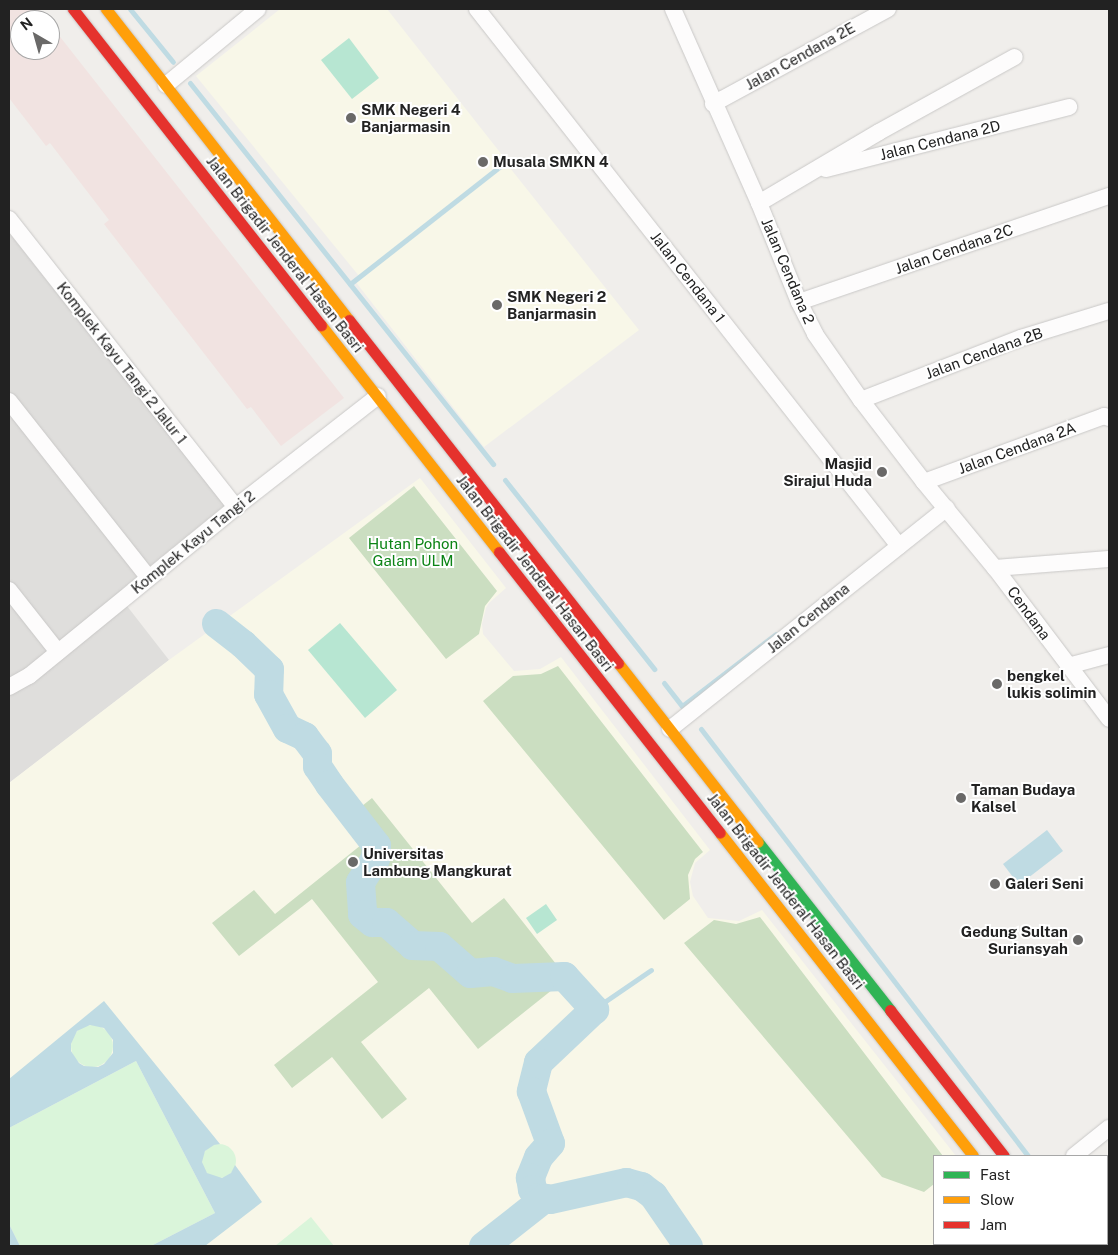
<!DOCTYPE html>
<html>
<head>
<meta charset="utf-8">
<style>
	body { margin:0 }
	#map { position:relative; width:1118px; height:1255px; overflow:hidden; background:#f0eeeb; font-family:"Public Sans",sans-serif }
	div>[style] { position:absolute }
	.residential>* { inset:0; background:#dfdedc }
	.commercial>* { inset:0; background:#f1e3e1 }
	.education>* { inset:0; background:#f8f7e8 }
	.forest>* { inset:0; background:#cbdec1 }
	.park>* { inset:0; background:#daf5da }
	.round { border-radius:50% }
	.pitch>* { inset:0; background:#b7e6d2 }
	.water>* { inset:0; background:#bfdbe3 }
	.stream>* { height:5px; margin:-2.5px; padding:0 2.5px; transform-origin:2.5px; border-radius:2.5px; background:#bfdbe3 }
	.river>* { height:29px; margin:-14.5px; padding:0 14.5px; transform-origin:14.5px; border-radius:14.5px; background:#bfdbe3 }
	.roads { filter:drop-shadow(0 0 1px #c9c8c7) drop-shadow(0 0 1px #c9c8c7) }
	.street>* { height:16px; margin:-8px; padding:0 8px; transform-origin:8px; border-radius:8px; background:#fdfcfc }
	.fast>* { height:11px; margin:-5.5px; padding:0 5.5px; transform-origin:5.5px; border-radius:5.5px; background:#30b455 }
	.slow>* { height:11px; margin:-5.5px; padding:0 5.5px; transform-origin:5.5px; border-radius:5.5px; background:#ff9f0a }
	.jam>* { height:11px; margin:-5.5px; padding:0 5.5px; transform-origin:5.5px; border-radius:5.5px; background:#e5322d }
	.dots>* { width:14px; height:14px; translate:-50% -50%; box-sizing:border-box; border:2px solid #fff; border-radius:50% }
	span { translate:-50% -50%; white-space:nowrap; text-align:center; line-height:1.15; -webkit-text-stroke:4px #fff; paint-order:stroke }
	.street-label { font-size:15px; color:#222 }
	.poi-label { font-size:15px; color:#222; font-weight:700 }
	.left { translate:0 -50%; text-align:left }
	.right { translate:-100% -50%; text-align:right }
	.park-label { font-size:15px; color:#0c8416 }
	.frame { position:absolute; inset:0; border:10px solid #222; pointer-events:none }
	.legend { position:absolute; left:933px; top:1155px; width:175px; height:90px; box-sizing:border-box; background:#fff; border:1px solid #a7a7a7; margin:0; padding:6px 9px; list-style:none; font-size:15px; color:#222 }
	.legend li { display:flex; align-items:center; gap:10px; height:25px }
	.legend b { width:25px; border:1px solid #a7a7a7 }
	.north { position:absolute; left:10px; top:10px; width:50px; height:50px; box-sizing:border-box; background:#fff; border:1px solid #a7a7a7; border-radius:50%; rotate:322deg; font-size:14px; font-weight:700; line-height:20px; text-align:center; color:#222 }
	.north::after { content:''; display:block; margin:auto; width:18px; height:22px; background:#6a6968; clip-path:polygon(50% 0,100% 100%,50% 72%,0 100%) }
</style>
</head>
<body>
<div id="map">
	<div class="residential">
		<i style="clip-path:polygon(9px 233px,225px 505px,122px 589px,127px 606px,169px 660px,9px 783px)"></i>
	</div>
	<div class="commercial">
		<i style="clip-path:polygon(9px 9px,38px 9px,47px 20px,20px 20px,20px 50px,50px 50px,50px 24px,344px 398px,281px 446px,251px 407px,247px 409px,104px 224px,109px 220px,50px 143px,46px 146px,9px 98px)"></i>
	</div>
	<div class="education">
		<i style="clip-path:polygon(280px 9px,387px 9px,506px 160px,359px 276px,196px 76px)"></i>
		<i style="clip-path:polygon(506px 163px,639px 330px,484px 447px,355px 281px)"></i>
		<i style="clip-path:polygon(420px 478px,506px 588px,489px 603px,486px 608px,482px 624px,483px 634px,514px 671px,540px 669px,561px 657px,710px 850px,695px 863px,690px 882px,693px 896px,708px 918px,739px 921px,762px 910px,956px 1156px,934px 1156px,934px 1244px,975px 1244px,972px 1246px,9px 1246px,9px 783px,169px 660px)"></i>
	</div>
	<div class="forest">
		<i style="clip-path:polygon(414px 486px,497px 591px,485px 606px,479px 634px,446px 659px,349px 538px)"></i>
		<i style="clip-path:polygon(558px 666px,703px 852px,695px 859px,688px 875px,690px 899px,664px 920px,483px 701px,513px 676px,541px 674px)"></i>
		<i style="clip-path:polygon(372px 798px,472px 923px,504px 898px,567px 978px,478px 1049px,429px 988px,361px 1042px,407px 1099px,382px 1119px,332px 1057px,292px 1088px,274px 1065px,378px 982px,312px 899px,239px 956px,212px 923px,254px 890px,275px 914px,361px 845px,342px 822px)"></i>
		<i style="clip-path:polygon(760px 917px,943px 1156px,934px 1156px,934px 1184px,924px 1192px,882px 1177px,684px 943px,714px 920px,736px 924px)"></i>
	</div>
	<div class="park">
		<i class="round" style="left:71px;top:1025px;width:42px;height:42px"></i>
		<i style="clip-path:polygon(136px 1061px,215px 1213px,151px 1246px,20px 1246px,9px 1224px,9px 1128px)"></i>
		<i class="round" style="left:202px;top:1144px;width:34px;height:34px"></i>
		<i style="clip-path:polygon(311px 1217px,334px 1246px,275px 1246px)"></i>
	</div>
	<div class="pitch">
		<i style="clip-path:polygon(349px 38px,379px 78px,352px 99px,321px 60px)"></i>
		<i style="clip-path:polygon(340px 623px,397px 690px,365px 718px,308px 650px)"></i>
		<i style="clip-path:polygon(546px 904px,557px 920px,537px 934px,526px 918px)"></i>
	</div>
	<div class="water">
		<i style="clip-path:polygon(1047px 830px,1063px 851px,1019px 885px,1003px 864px)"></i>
		<i style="clip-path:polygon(evenodd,104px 1001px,220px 1144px,214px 1145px,205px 1151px,202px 1162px,207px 1173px,222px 1178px,231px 1173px,235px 1165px,262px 1202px,205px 1246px,151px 1246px,215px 1213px,136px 1061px,9px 1128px,9px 1079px,104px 1001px,90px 1025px,104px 1028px,113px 1040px,113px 1053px,104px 1064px,98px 1067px,84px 1066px,79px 1063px,71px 1051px,71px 1044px,77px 1031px,90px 1025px)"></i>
		<i style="clip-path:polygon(9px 1224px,20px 1246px,9px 1246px)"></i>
	</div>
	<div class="stream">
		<i style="left:130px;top:9px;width:68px;rotate:50.9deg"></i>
		<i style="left:190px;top:83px;width:487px;rotate:51.5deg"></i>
		<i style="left:350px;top:284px;width:194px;rotate:-38.1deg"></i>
		<i style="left:505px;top:480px;width:241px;rotate:51.7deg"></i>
		<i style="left:664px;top:683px;width:29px;rotate:52deg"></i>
		<i style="left:682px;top:706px;width:118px;rotate:-37.5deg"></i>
		<i style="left:701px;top:729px;width:538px;rotate:52.55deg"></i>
		<i style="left:594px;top:1009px;width:69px;rotate:-34.4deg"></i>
	</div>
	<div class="river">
		<i style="left:216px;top:623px;width:34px;rotate:38deg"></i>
		<i style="left:243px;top:644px;width:36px;rotate:44deg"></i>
		<i style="left:269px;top:669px;width:25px;rotate:92deg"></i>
		<i style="left:268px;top:694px;width:39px;rotate:61deg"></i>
		<i style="left:287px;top:728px;width:19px;rotate:25deg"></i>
		<i style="left:304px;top:736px;width:21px;rotate:53deg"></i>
		<i style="left:317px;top:753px;width:13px;rotate:90deg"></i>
		<i style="left:317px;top:766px;width:22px;rotate:56deg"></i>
		<i style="left:329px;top:784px;width:77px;rotate:52.4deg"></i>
		<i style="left:376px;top:845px;width:13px;rotate:94deg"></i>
		<i style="left:375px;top:858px;width:28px;rotate:122deg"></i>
		<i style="left:360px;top:882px;width:32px;rotate:86deg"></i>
		<i style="left:362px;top:914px;width:13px;rotate:39deg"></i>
		<i style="left:372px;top:922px;width:14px"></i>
		<i style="left:386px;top:922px;width:35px;rotate:41deg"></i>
		<i style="left:412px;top:945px;width:27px;rotate:2deg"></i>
		<i style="left:439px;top:946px;width:41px;rotate:41.1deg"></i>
		<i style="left:470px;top:973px;width:23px;rotate:-5deg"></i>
		<i style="left:493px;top:971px;width:20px;rotate:20deg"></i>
		<i style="left:512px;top:978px;width:52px;rotate:-2.2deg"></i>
		<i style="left:564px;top:976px;width:45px;rotate:47.7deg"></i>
		<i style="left:594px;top:1009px;width:77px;rotate:136.6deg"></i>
		<i style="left:538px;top:1062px;width:30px;rotate:104deg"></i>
		<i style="left:531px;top:1091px;width:55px;rotate:69.9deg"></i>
		<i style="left:550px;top:1143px;width:18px;rotate:131deg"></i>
		<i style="left:538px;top:1157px;width:22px;rotate:112deg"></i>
		<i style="left:530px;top:1177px;width:12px;rotate:81deg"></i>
		<i style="left:532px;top:1189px;width:10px;rotate:53deg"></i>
		<i style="left:538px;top:1197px;width:12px;rotate:9deg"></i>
		<i style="left:550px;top:1199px;width:78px;rotate:-12.6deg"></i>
		<i style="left:626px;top:1182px;width:16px;rotate:15deg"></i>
		<i style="left:641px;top:1186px;width:15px;rotate:37deg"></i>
		<i style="left:653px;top:1195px;width:62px;rotate:55.5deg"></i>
		<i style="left:483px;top:1246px;width:78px;rotate:-38.2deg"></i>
	</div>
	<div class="roads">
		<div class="street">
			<i style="left:477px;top:9px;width:683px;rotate:51.84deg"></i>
			<i style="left:673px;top:9px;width:212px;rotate:66.1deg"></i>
			<i style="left:759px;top:203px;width:107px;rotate:68deg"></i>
			<i style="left:799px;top:302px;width:36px;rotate:63deg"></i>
			<i style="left:815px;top:334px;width:80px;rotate:55.1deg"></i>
			<i style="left:861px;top:400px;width:103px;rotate:52.5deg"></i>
			<i style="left:924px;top:482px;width:112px;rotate:50.5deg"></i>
			<i style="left:995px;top:568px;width:189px;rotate:52.9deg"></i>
			<i style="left:166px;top:85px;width:119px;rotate:-39.6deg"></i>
			<i style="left:713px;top:104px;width:199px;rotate:-28.5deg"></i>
			<i style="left:826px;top:169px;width:251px;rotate:-14.3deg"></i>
			<i style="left:759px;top:203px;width:139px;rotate:-30.6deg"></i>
			<i style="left:879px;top:132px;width:155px;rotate:-28.9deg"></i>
			<i style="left:9px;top:219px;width:367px;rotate:51.8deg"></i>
			<i style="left:799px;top:302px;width:328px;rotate:-18.9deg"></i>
			<i style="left:861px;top:400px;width:172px;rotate:-21.2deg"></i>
			<i style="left:1021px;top:338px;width:92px;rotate:-17.1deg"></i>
			<i style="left:9px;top:401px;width:224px;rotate:51.7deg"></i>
			<i style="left:924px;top:482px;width:192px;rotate:-20.1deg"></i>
			<i style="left:1104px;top:416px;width:5px;rotate:22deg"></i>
			<i style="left:995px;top:568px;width:114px;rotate:-4.5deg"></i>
			<i style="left:9px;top:590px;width:79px;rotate:51.7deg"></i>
			<i style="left:1068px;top:666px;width:42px;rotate:-15deg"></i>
			<i style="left:9px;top:687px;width:23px;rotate:-29deg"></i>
			<i style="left:29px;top:676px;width:267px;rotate:-39.2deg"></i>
			<i style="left:236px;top:507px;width:180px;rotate:-38deg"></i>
			<i style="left:670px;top:729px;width:354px;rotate:-38.6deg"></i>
			<i style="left:1074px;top:1156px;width:45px;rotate:-38.7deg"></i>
			<i style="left:976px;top:1246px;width:4px;rotate:-27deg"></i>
		</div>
		<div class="fast">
			<i style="left:758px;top:842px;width:214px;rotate:51.8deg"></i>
			<i style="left:1041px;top:1244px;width:3px;rotate:45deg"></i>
		</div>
		<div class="slow">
			<i style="left:106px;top:9px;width:395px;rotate:52deg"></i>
			<i style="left:321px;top:325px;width:288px;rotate:51.9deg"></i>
			<i style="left:618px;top:663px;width:227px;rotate:52deg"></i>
			<i style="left:720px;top:833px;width:410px;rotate:51.9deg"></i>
		</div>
		<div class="jam">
			<i style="left:73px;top:9px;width:402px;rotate:51.9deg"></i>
			<i style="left:349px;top:320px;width:436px;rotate:51.9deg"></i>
			<i style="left:499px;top:552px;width:357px;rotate:51.8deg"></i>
			<i style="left:890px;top:1010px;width:185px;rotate:52deg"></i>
			<i style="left:1071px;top:1244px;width:3px;rotate:45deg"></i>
		</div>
	</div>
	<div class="dots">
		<i style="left:351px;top:118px;background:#6a6968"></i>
		<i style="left:483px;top:162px;background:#6a6968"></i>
		<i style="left:497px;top:305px;background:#6a6968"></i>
		<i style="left:882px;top:472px;background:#6a6968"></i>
		<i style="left:997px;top:684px;background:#6a6968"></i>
		<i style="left:961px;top:798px;background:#6a6968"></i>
		<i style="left:353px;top:862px;background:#6a6968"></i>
		<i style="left:995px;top:884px;background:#6a6968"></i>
		<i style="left:1078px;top:940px;background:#6a6968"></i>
	</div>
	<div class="street-label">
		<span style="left:800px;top:56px;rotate:-29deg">Jalan Cendana 2E</span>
		<span style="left:940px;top:140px;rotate:-14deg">Jalan Cendana 2D</span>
		<span style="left:954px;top:249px;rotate:-19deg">Jalan Cendana 2C</span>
		<span style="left:285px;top:254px;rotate:52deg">Jalan Brigadir Jenderal Hasan Basri</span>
		<span style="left:788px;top:271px;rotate:67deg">Jalan Cendana 2</span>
		<span style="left:688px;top:277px;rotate:52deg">Jalan Cendana 1</span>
		<span style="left:984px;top:353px;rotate:-20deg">Jalan Cendana 2B</span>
		<span style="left:122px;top:363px;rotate:52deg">Komplek Kayu Tangi 2 Jalur 1</span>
		<span style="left:1017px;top:448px;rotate:-20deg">Jalan Cendana 2A</span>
		<span style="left:193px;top:542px;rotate:-39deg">Komplek Kayu Tangi 2</span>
		<span style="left:535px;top:573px;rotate:52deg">Jalan Brigadir Jenderal Hasan Basri</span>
		<span style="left:1029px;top:613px;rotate:54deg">Cendana</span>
		<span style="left:808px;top:618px;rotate:-39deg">Jalan Cendana</span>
		<span style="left:786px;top:891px;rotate:52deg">Jalan Brigadir Jenderal Hasan Basri</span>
	</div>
	<div class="poi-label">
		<span class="left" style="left:361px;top:118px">SMK Negeri 4<br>Banjarmasin</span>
		<span class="left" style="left:493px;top:162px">Musala SMKN 4</span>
		<span class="left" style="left:507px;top:305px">SMK Negeri 2<br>Banjarmasin</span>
		<span class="right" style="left:872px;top:472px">Masjid<br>Sirajul Huda</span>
		<span class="left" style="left:1007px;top:684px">bengkel<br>lukis solimin</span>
		<span class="left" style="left:971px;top:798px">Taman Budaya<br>Kalsel</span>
		<span class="left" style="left:363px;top:862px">Universitas<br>Lambung Mangkurat</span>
		<span class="left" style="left:1005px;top:884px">Galeri Seni</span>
		<span class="right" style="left:1068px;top:940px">Gedung Sultan<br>Suriansyah</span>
	</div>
	<div class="park-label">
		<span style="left:413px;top:552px">Hutan Pohon<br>Galam ULM</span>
	</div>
	<div class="frame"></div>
	<ul class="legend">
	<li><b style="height:6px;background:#30b455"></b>Fast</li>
	<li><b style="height:6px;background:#ff9f0a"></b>Slow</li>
	<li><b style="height:6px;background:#e5322d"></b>Jam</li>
	</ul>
	<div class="north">N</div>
</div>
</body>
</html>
